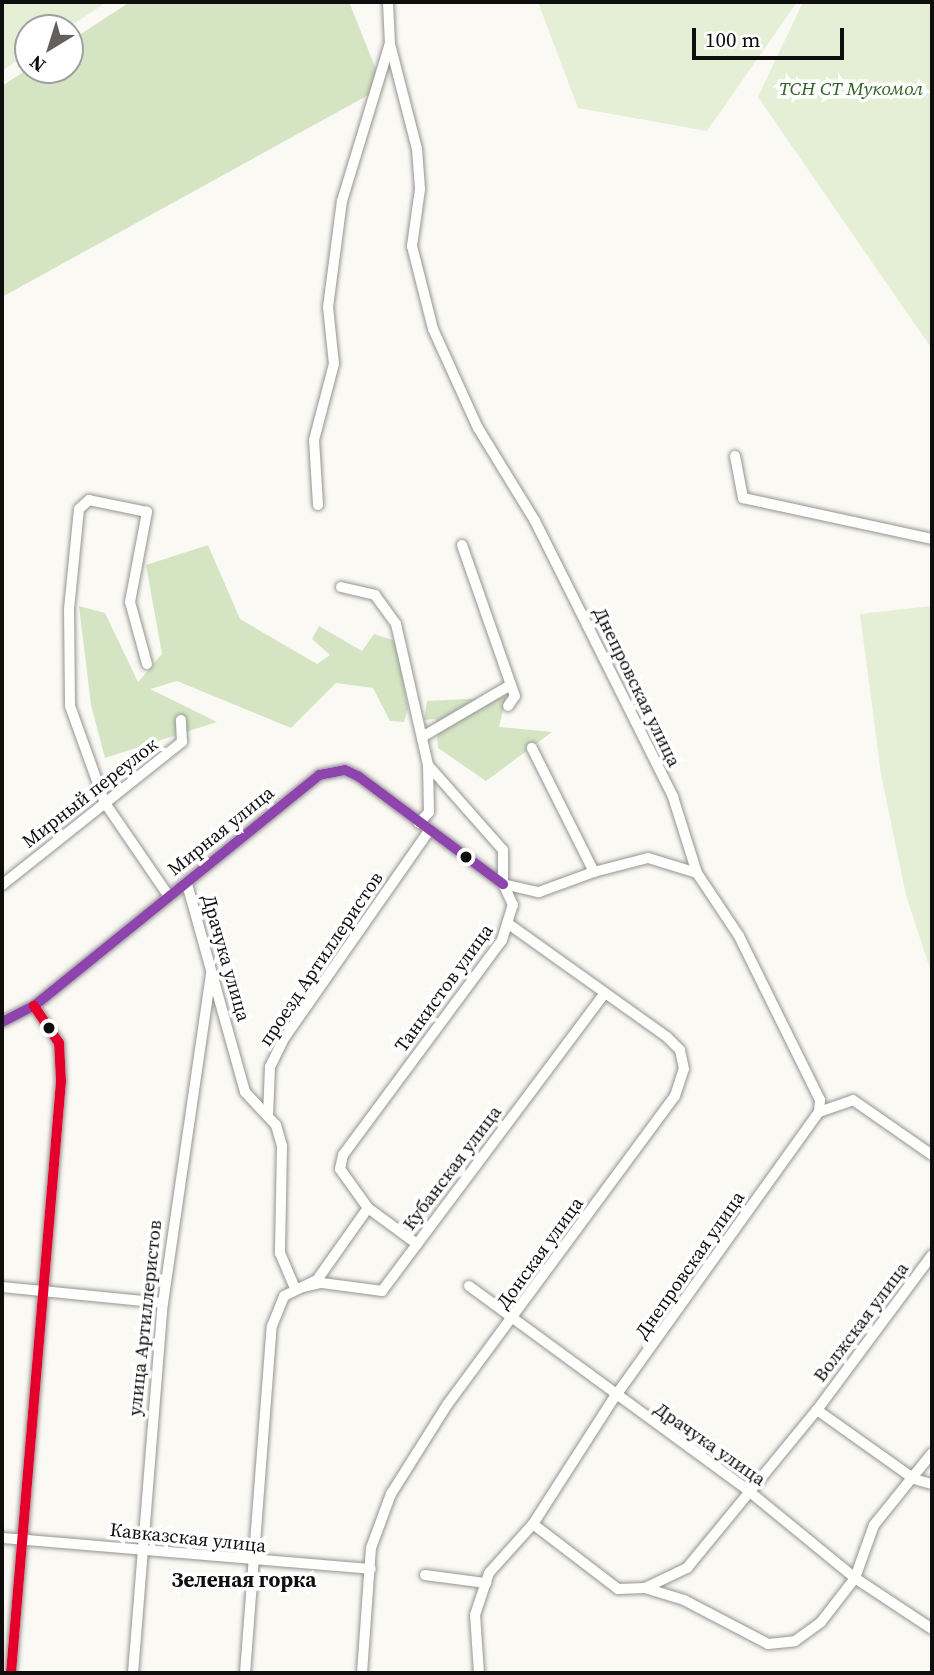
<!DOCTYPE html>
<html>
<head>
<meta charset="utf-8">
<style>
	body { margin:0 }
	#map { position:relative; width:934px; height:1675px; overflow:hidden; background:#faf9f4; font-family:"Source Serif 4",serif }
	div>[style] { position:absolute }
	.green>* { inset:0; background:#e4efd5 }
	.forest>* { inset:0; background:#d5e5c4 }
	.roads { filter:drop-shadow(0 0 2px #949492) drop-shadow(0 0 2px #949492) }
	.street>* { height:10px; margin:-5px; padding:0 5px; transform-origin:5px; border-radius:5px; background:#fefefd }
	.bus-1>* { height:10px; margin:-5px; padding:0 5px; transform-origin:5px; border-radius:5px; background:#8e44ad }
	.bus-2>* { height:10px; margin:-5px; padding:0 5px; transform-origin:5px; border-radius:5px; background:#e4002b }
	.dots>* { width:19px; height:19px; translate:-50% -50%; box-sizing:border-box; border:4px solid #fff; border-radius:50% }
	span { translate:-50% -50%; white-space:nowrap; text-align:center; line-height:1.15; -webkit-text-stroke:7px #fff; paint-order:stroke }
	.park-label { font-size:19px; color:#316124; font-style:italic }
	.street-label { font-size:19px; color:#0e0e0e }
	.neighbourhood-label { font-size:21px; color:#0e0e0e; font-weight:700 }
	.frame { position:absolute; inset:0; border:4px solid #0e0e0e; pointer-events:none }
	.north { position:absolute; left:14px; top:14px; width:70px; height:70px; box-sizing:border-box; background:#fff; border:2px solid #9f9f9f; border-radius:50%; rotate:218deg; font-size:19px; font-weight:700; line-height:28px; text-align:center; color:#0e0e0e }
	.north::after { content:''; display:block; margin:auto; width:24px; height:32px; background:#61605e; clip-path:polygon(50% 0,100% 100%,50% 72%,0 100%) }
	.scale { position:absolute; left:692px; top:28px; width:152px; height:32px; box-sizing:border-box; border:4px solid #0e0e0e; border-top:0; padding-left:9px; font-size:21px; line-height:24px; white-space:nowrap; color:#0e0e0e; -webkit-text-stroke:5px #fff; paint-order:stroke }
</style>
</head>
<body>
<div id="map">
	<div class="green">
		<i style="clip-path:polygon(2px 2px,107px 2px,67px 28px,28px 28px,28px 53px,2px 71px)"></i>
		<i style="clip-path:polygon(538px 2px,797px 2px,707px 131px,578px 108px)"></i>
		<i style="clip-path:polygon(803px 2px,932px 2px,932px 349px,758px 97px)"></i>
		<i style="clip-path:polygon(932px 606px,932px 975px,906px 895px,881px 774px,860px 614px)"></i>
	</div>
	<div class="forest">
		<i style="clip-path:polygon(130px 2px,349px 2px,383px 87px,2px 297px,2px 86px,28px 69px,70px 70px,70px 41px)"></i>
		<i style="clip-path:polygon(208px 545px,240px 619px,317px 664px,330px 655px,312px 639px,319px 626px,362px 651px,374px 634px,396px 641px,408px 709px,404px 722px,390px 721px,373px 688px,336px 683px,291px 728px,177px 681px,150px 689px,217px 722px,105px 758px,91px 705px,79px 606px,105px 613px,138px 682px,162px 654px,146px 565px)"></i>
		<i style="clip-path:polygon(506px 697px,499px 727px,552px 732px,486px 781px,438px 748px,436px 719px,424px 720px,427px 701px)"></i>
	</div>
	<div class="roads">
		<div class="street">
			<i style="left:388px;top:2px;width:42px;rotate:87.3deg"></i>
			<i style="left:390px;top:44px;width:108px;rotate:75.6deg"></i>
			<i style="left:417px;top:149px;width:40px;rotate:85.7deg"></i>
			<i style="left:420px;top:189px;width:58px;rotate:98deg"></i>
			<i style="left:412px;top:246px;width:86px;rotate:75.8deg"></i>
			<i style="left:433px;top:329px;width:109px;rotate:65.6deg"></i>
			<i style="left:478px;top:428px;width:109px;rotate:58.5deg"></i>
			<i style="left:535px;top:521px;width:309px;rotate:63.4deg"></i>
			<i style="left:673px;top:797px;width:80px;rotate:72.5deg"></i>
			<i style="left:735px;top:456px;width:43px;rotate:79.2deg"></i>
			<i style="left:743px;top:498px;width:193px;rotate:12.2deg"></i>
			<i style="left:318px;top:505px;width:65px;rotate:-93.5deg"></i>
			<i style="left:314px;top:440px;width:79px;rotate:-75.3deg"></i>
			<i style="left:334px;top:364px;width:57px;rotate:-96deg"></i>
			<i style="left:328px;top:307px;width:107px;rotate:-82.5deg"></i>
			<i style="left:342px;top:201px;width:162px;rotate:-73.1deg"></i>
			<i style="left:462px;top:545px;width:160px;rotate:70.7deg"></i>
			<i style="left:515px;top:696px;width:12px;rotate:125deg"></i>
			<i style="left:341px;top:587px;width:35px;rotate:13deg"></i>
			<i style="left:375px;top:595px;width:36px;rotate:54deg"></i>
			<i style="left:396px;top:624px;width:145px;rotate:77.2deg"></i>
			<i style="left:428px;top:765px;width:47px;rotate:88.8deg"></i>
			<i style="left:429px;top:812px;width:15px;rotate:132deg"></i>
			<i style="left:147px;top:664px;width:64px;rotate:-105.3deg"></i>
			<i style="left:130px;top:602px;width:92px;rotate:-79.3deg"></i>
			<i style="left:147px;top:512px;width:59px;rotate:-168.3deg"></i>
			<i style="left:89px;top:500px;width:13px;rotate:138deg"></i>
			<i style="left:79px;top:509px;width:100px;rotate:95.7deg"></i>
			<i style="left:69px;top:609px;width:97px;rotate:89.4deg"></i>
			<i style="left:70px;top:706px;width:103px;rotate:70.2deg"></i>
			<i style="left:105px;top:803px;width:112px;rotate:55.6deg"></i>
			<i style="left:422px;top:737px;width:101px;rotate:-30.4deg"></i>
			<i style="left:428px;top:765px;width:113px;rotate:48.6deg"></i>
			<i style="left:503px;top:850px;width:34px;rotate:90deg"></i>
			<i style="left:187px;top:884px;width:216px;rotate:74.4deg"></i>
			<i style="left:245px;top:1092px;width:45px;rotate:46.8deg"></i>
			<i style="left:276px;top:1125px;width:22px;rotate:74deg"></i>
			<i style="left:282px;top:1146px;width:107px;rotate:91.1deg"></i>
			<i style="left:280px;top:1253px;width:39px;rotate:67deg"></i>
			<i style="left:295px;top:1289px;width:28px;rotate:-13deg"></i>
			<i style="left:322px;top:1283px;width:61px;rotate:7.6deg"></i>
			<i style="left:382px;top:1291px;width:369px;rotate:-53.2deg"></i>
			<i style="left:2px;top:885px;width:230px;rotate:-38.5deg"></i>
			<i style="left:182px;top:742px;width:22px;rotate:-93deg"></i>
			<i style="left:2px;top:1022px;width:36px;rotate:-27deg"></i>
			<i style="left:34px;top:1006px;width:367px;rotate:-39deg"></i>
			<i style="left:319px;top:775px;width:26px;rotate:-11deg"></i>
			<i style="left:345px;top:770px;width:14px;rotate:25deg"></i>
			<i style="left:358px;top:776px;width:181px;rotate:36.7deg"></i>
			<i style="left:819px;top:1112px;width:36px;rotate:-19deg"></i>
			<i style="left:853px;top:1100px;width:96px;rotate:34.8deg"></i>
			<i style="left:268px;top:1116px;width:49px;rotate:-87.7deg"></i>
			<i style="left:270px;top:1067px;width:30px;rotate:-64deg"></i>
			<i style="left:283px;top:1040px;width:255px;rotate:-55.1deg"></i>
			<i style="left:368px;top:1208px;width:61px;rotate:36.3deg"></i>
			<i style="left:469px;top:1286px;width:348px;rotate:36.2deg"></i>
			<i style="left:750px;top:1492px;width:136px;rotate:39.3deg"></i>
			<i style="left:855px;top:1578px;width:92px;rotate:33.5deg"></i>
			<i style="left:2px;top:1287px;width:162px;rotate:5.7deg"></i>
			<i style="left:817px;top:1410px;width:119px;rotate:35.4deg"></i>
			<i style="left:914px;top:1479px;width:19px;rotate:16deg"></i>
			<i style="left:533px;top:1524px;width:107px;rotate:37.4deg"></i>
			<i style="left:618px;top:1589px;width:27px;rotate:-2deg"></i>
			<i style="left:645px;top:1588px;width:47px;rotate:-25.5deg"></i>
			<i style="left:687px;top:1568px;width:205px;rotate:-50.6deg"></i>
			<i style="left:817px;top:1410px;width:193px;rotate:-53.4deg"></i>
			<i style="left:2px;top:1538px;width:370px;rotate:4.8deg"></i>
			<i style="left:425px;top:1575px;width:62px;rotate:7.5deg"></i>
			<i style="left:645px;top:1588px;width:41px;rotate:17.1deg"></i>
			<i style="left:684px;top:1600px;width:95px;rotate:27.6deg"></i>
			<i style="left:768px;top:1644px;width:27px;rotate:-6deg"></i>
			<i style="left:795px;top:1641px;width:32px;rotate:-36deg"></i>
			<i style="left:821px;top:1622px;width:56px;rotate:-52.3deg"></i>
			<i style="left:855px;top:1578px;width:56px;rotate:-70.3deg"></i>
			<i style="left:874px;top:1525px;width:92px;rotate:-51.1deg"></i>
			<i style="left:11px;top:1673px;width:594px;rotate:-85.17deg"></i>
			<i style="left:61px;top:1081px;width:38px;rotate:-93deg"></i>
			<i style="left:59px;top:1043px;width:45px;rotate:-124deg"></i>
			<i style="left:133px;top:1673px;width:371px;rotate:-85.4deg"></i>
			<i style="left:163px;top:1303px;width:332px;rotate:-81.7deg"></i>
			<i style="left:245px;top:1673px;width:348px;rotate:-85.6deg"></i>
			<i style="left:272px;top:1326px;width:32px;rotate:-68deg"></i>
			<i style="left:284px;top:1296px;width:37px;rotate:-26deg"></i>
			<i style="left:317px;top:1280px;width:88px;rotate:-54.7deg"></i>
			<i style="left:368px;top:1208px;width:48px;rotate:-125.7deg"></i>
			<i style="left:340px;top:1169px;width:14px;rotate:-78deg"></i>
			<i style="left:343px;top:1155px;width:267px;rotate:-53.5deg"></i>
			<i style="left:502px;top:940px;width:37px;rotate:-73deg"></i>
			<i style="left:513px;top:905px;width:23px;rotate:-115deg"></i>
			<i style="left:503px;top:884px;width:37px;rotate:13deg"></i>
			<i style="left:539px;top:892px;width:59px;rotate:-20deg"></i>
			<i style="left:594px;top:872px;width:139px;rotate:-116.6deg"></i>
			<i style="left:362px;top:1673px;width:125px;rotate:-85.9deg"></i>
			<i style="left:371px;top:1548px;width:58px;rotate:-69.7deg"></i>
			<i style="left:391px;top:1494px;width:105px;rotate:-57.8deg"></i>
			<i style="left:447px;top:1405px;width:384px;rotate:-53.6deg"></i>
			<i style="left:675px;top:1096px;width:28px;rotate:-72deg"></i>
			<i style="left:684px;top:1069px;width:19px;rotate:-102deg"></i>
			<i style="left:680px;top:1050px;width:18px;rotate:-135deg"></i>
			<i style="left:667px;top:1037px;width:193px;rotate:-144.5deg"></i>
			<i style="left:479px;top:1673px;width:58px;rotate:-93.9deg"></i>
			<i style="left:475px;top:1615px;width:44px;rotate:-71.6deg"></i>
			<i style="left:489px;top:1573px;width:66px;rotate:-48.1deg"></i>
			<i style="left:533px;top:1524px;width:150px;rotate:-57.3deg"></i>
			<i style="left:614px;top:1398px;width:352px;rotate:-54.4deg"></i>
			<i style="left:819px;top:1112px;width:12px;rotate:-85deg"></i>
			<i style="left:820px;top:1100px;width:183px;rotate:-116.3deg"></i>
			<i style="left:739px;top:936px;width:76px;rotate:-123.7deg"></i>
			<i style="left:697px;top:873px;width:51px;rotate:-163deg"></i>
			<i style="left:648px;top:858px;width:56px;rotate:165.5deg"></i>
		</div>
	</div>
	<div class="bus-1">
		<i style="left:2px;top:1022px;width:36px;rotate:-27deg"></i>
		<i style="left:34px;top:1006px;width:367px;rotate:-39deg"></i>
		<i style="left:319px;top:775px;width:26px;rotate:-11deg"></i>
		<i style="left:345px;top:770px;width:14px;rotate:25deg"></i>
		<i style="left:358px;top:776px;width:181px;rotate:36.7deg"></i>
	</div>
	<div class="bus-2">
		<i style="left:11px;top:1673px;width:594px;rotate:-85.17deg"></i>
		<i style="left:61px;top:1081px;width:38px;rotate:-93deg"></i>
		<i style="left:59px;top:1043px;width:45px;rotate:-124deg"></i>
	</div>
	<div class="dots">
		<i style="left:466px;top:857px;background:#0e0e0e"></i>
		<i style="left:49px;top:1028px;background:#0e0e0e"></i>
	</div>
	<div class="park-label">
		<span style="left:851px;top:89px">ТСН СТ Мукомол</span>
	</div>
	<div class="street-label">
		<span style="left:637px;top:687px;rotate:64deg">Днепровская улица</span>
		<span style="left:90px;top:793px;rotate:-38deg">Мирный переулок</span>
		<span style="left:221px;top:831px;rotate:-39deg">Мирная улица</span>
		<span style="left:226px;top:958px;rotate:74deg">Драчука улица</span>
		<span style="left:321px;top:959px;rotate:-56deg">проезд Артиллеристов</span>
		<span style="left:444px;top:988px;rotate:-54deg">Танкистов улица</span>
		<span style="left:452px;top:1168px;rotate:-53deg">Кубанская улица</span>
		<span style="left:540px;top:1253px;rotate:-54deg">Донская улица</span>
		<span style="left:690px;top:1265px;rotate:-55deg">Днепровская улица</span>
		<span style="left:145px;top:1318px;rotate:-84deg">улица Артиллеристов</span>
		<span style="left:861px;top:1322px;rotate:-53deg">Волжская улица</span>
		<span style="left:710px;top:1444px;rotate:35deg">Драчука улица</span>
		<span style="left:188px;top:1538px;rotate:6deg">Кавказская улица</span>
	</div>
	<div class="neighbourhood-label">
		<span style="left:244px;top:1580px">Зеленая горка</span>
	</div>
	<div class="frame"></div>
	<div class="north">N</div>
	<div class="scale">100 m</div>
</div>
</body>
</html>
